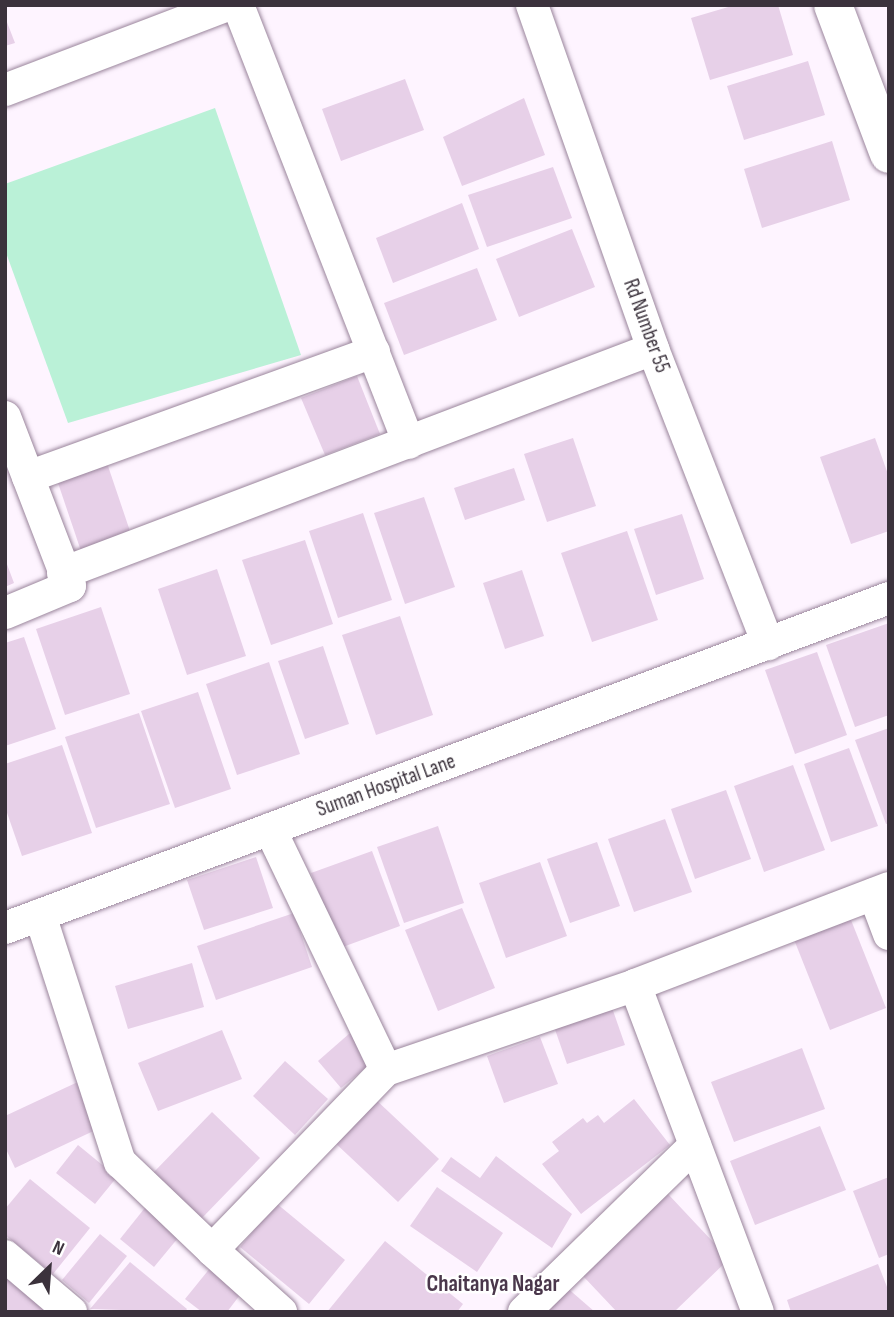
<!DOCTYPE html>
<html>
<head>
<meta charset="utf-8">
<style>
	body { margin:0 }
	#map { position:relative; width:894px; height:1317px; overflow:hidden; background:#fef4ff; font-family:"Sofia Sans Condensed",sans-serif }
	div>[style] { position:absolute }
	.green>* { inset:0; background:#baf1d7 }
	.building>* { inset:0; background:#e7d0e8 }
	.roads { filter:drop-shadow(0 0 2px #9a859c) drop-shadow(0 0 2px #9a859c) }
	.street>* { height:32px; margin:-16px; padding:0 16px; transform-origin:16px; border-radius:16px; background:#fff }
	.secondary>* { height:38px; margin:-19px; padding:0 19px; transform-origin:19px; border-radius:19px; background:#fff }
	span { translate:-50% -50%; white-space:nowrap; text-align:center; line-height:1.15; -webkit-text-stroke:5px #fff; paint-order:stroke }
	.street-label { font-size:21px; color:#3b323c }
	.neighbourhood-label { font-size:23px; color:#4a374b; font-weight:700 }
	.frame { position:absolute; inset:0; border:7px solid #3b323c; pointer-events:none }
	.north { position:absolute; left:14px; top:1233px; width:70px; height:70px; -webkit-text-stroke:5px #fff; paint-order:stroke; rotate:25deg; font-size:19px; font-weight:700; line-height:28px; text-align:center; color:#3b323c }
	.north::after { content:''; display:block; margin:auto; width:24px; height:32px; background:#3b323c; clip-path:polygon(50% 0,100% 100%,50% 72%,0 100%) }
</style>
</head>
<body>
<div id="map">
	<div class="green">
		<i style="clip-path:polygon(215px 108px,301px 355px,68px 423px,5px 250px,5px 184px)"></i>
	</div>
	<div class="building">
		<i style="clip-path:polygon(735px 5px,778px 5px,793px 55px,710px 80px,691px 18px)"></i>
		<i style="clip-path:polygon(5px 17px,15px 43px,5px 46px)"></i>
		<i style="clip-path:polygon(808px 61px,825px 115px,744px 140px,727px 86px)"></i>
		<i style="clip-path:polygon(405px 79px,424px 130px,341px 161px,322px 109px)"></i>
		<i style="clip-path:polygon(524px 98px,545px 155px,462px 186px,443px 137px)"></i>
		<i style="clip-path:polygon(832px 141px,850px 200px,762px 228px,744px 169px)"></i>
		<i style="clip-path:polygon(553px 167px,572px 218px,487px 247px,468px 195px)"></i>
		<i style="clip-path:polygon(462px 203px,479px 249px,393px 283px,376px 238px)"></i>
		<i style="clip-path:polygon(572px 229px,595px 287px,519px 317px,496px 259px)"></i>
		<i style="clip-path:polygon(477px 268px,497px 320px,404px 355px,384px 303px)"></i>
		<i style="clip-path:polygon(357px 376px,380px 434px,325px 455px,301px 398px)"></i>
		<i style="clip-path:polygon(573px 438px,596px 506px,547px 522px,524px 454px)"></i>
		<i style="clip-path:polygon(875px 438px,889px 477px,889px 531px,851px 544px,820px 457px)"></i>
		<i style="clip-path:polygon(107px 463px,133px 540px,83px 557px,57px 480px)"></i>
		<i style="clip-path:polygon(514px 468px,525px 500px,465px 520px,454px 488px)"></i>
		<i style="clip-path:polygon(424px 497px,455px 587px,405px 604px,374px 513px)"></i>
		<i style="clip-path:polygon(363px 513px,392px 600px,338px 618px,309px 531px)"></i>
		<i style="clip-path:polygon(682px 514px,704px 579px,656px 595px,634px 529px)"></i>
		<i style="clip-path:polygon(627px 531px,658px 620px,592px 642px,561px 553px)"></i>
		<i style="clip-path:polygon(305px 540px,333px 624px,271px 645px,242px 560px)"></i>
		<i style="clip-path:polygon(5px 559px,14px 583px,5px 587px)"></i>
		<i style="clip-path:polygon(217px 569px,246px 656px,187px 675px,158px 589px)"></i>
		<i style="clip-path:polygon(522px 570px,544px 636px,505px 649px,483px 583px)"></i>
		<i style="clip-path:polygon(101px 607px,130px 694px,65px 715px,36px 629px)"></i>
		<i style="clip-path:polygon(400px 616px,433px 715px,376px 735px,342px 635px)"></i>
		<i style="clip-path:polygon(889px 623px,889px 715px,855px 727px,826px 645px)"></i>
		<i style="clip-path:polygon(24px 637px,56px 729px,5px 746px,5px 643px)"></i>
		<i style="clip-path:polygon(323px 646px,349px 724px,305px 739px,278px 661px)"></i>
		<i style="clip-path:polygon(817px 652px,847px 735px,795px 754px,765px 670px)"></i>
		<i style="clip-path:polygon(269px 662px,300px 754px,237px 775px,206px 684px)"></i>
		<i style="clip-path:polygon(198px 692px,231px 789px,175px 808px,141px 711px)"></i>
		<i style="clip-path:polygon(139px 713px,170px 804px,96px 828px,65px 737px)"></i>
		<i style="clip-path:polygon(889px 728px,889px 823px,886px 824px,855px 740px)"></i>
		<i style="clip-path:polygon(62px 745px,92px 833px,22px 856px,5px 807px,5px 764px)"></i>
		<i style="clip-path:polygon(849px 748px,878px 826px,831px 842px,804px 764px)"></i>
		<i style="clip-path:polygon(793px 765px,825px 850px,764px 872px,734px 786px)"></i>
		<i style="clip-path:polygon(726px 790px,751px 859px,695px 879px,671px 809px)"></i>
		<i style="clip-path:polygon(665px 819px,692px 892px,634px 912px,608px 839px)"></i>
		<i style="clip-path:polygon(438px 826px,464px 903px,404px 923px,377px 847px)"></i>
		<i style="clip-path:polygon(597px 842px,620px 906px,570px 923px,547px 859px)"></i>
		<i style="clip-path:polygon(372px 851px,400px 926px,340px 948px,311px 873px)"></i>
		<i style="clip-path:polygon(256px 857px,273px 908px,204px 930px,187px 880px)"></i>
		<i style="clip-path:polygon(540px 862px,567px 936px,506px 958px,479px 883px)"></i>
		<i style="clip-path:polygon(462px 908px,495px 988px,438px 1011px,405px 930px)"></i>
		<i style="clip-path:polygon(294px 913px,312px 967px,216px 1000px,197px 946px)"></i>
		<i style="clip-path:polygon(849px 915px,886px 1008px,830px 1030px,793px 937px)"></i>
		<i style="clip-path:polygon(192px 963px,204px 1007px,128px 1029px,115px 986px)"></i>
		<i style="clip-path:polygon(609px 999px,625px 1045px,567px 1064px,551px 1018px)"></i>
		<i style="clip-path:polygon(222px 1030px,242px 1079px,158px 1111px,138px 1063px)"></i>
		<i style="clip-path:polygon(350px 1033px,374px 1061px,341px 1088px,318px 1061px)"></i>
		<i style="clip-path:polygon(540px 1037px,558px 1084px,504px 1103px,487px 1056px)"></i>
		<i style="clip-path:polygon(802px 1048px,825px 1109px,734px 1142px,711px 1082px)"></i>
		<i style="clip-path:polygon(285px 1061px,328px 1099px,295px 1135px,253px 1096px)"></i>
		<i style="clip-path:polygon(82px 1080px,104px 1126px,15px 1168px,5px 1147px,5px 1116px)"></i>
		<i style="clip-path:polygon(374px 1098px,439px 1159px,398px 1202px,332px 1140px)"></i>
		<i style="clip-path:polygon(634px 1099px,670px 1145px,581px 1214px,542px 1164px,559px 1151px,552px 1142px,583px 1118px,587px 1123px,598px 1115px,604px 1123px)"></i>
		<i style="clip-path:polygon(212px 1112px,260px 1158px,201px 1219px,153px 1173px)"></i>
		<i style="clip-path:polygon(820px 1126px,846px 1190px,755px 1225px,730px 1161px)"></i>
		<i style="clip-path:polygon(78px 1145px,117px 1177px,95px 1204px,56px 1173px)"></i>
		<i style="clip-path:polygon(496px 1156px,572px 1214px,552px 1248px,441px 1171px,451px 1157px,480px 1178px)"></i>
		<i style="clip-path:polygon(889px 1177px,889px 1254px,879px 1258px,853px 1191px)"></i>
		<i style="clip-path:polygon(30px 1179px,90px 1228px,53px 1274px,5px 1235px,5px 1209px)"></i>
		<i style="clip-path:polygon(437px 1187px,503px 1233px,477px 1272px,410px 1226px)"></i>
		<i style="clip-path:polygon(668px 1194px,729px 1259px,674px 1312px,617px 1312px,583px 1276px)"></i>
		<i style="clip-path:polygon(276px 1203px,345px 1260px,309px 1304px,240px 1247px)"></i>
		<i style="clip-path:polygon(148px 1204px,183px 1232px,154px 1267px,120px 1239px)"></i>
		<i style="clip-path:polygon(100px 1234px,127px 1256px,89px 1303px,62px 1280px)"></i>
		<i style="clip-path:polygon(385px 1241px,463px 1304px,457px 1312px,327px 1312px)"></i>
		<i style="clip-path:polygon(130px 1262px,187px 1309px,185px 1312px,90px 1309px)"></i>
		<i style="clip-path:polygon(215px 1262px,246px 1287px,227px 1312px,202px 1312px,185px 1299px)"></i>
		<i style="clip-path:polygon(878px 1264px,889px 1292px,889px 1312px,791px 1312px,787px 1300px)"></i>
		<i style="clip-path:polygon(5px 1276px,50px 1312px,5px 1312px)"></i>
		<i style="clip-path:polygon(565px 1286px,595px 1312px,543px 1312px)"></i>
	</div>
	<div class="roads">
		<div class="street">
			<i style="left:238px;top:5px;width:470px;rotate:68.7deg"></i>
			<i style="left:532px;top:5px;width:365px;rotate:70.6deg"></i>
			<i style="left:653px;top:349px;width:317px;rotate:68.7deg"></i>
			<i style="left:5px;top:90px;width:239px;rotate:-20.9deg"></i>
			<i style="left:5px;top:417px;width:181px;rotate:69deg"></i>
			<i style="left:70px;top:586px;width:70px;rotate:157.4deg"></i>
			<i style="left:28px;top:477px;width:368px;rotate:-19.9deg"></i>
			<i style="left:63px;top:573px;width:631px;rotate:-20.79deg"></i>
			<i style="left:270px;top:829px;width:267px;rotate:64.3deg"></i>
			<i style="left:386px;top:1070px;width:263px;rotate:-18.8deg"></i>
			<i style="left:635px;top:985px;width:272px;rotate:-20.9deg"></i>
			<i style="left:874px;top:894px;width:43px;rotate:69.4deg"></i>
			<i style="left:40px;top:915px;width:260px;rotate:72.1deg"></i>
			<i style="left:120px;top:1162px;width:127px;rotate:43.7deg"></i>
			<i style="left:212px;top:1250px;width:250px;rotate:-46deg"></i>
			<i style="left:5px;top:928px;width:944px;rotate:-20.47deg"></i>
			<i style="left:635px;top:985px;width:349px;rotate:69.4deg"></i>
			<i style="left:212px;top:1250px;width:93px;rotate:41.9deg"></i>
			<i style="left:5px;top:1256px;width:87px;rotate:40.3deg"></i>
			<i style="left:524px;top:1312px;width:239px;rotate:-44.3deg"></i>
		</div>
		<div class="secondary">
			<i style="left:833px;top:5px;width:159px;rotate:69.4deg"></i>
		</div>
	</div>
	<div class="street-label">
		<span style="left:646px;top:326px;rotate:70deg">Rd Number 55</span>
		<span style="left:386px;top:786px;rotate:-20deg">Suman Hospital Lane</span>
	</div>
	<div class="neighbourhood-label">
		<span style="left:493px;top:1284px">Chaitanya Nagar</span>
	</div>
	<div class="frame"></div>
	<div class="north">N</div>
</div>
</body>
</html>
